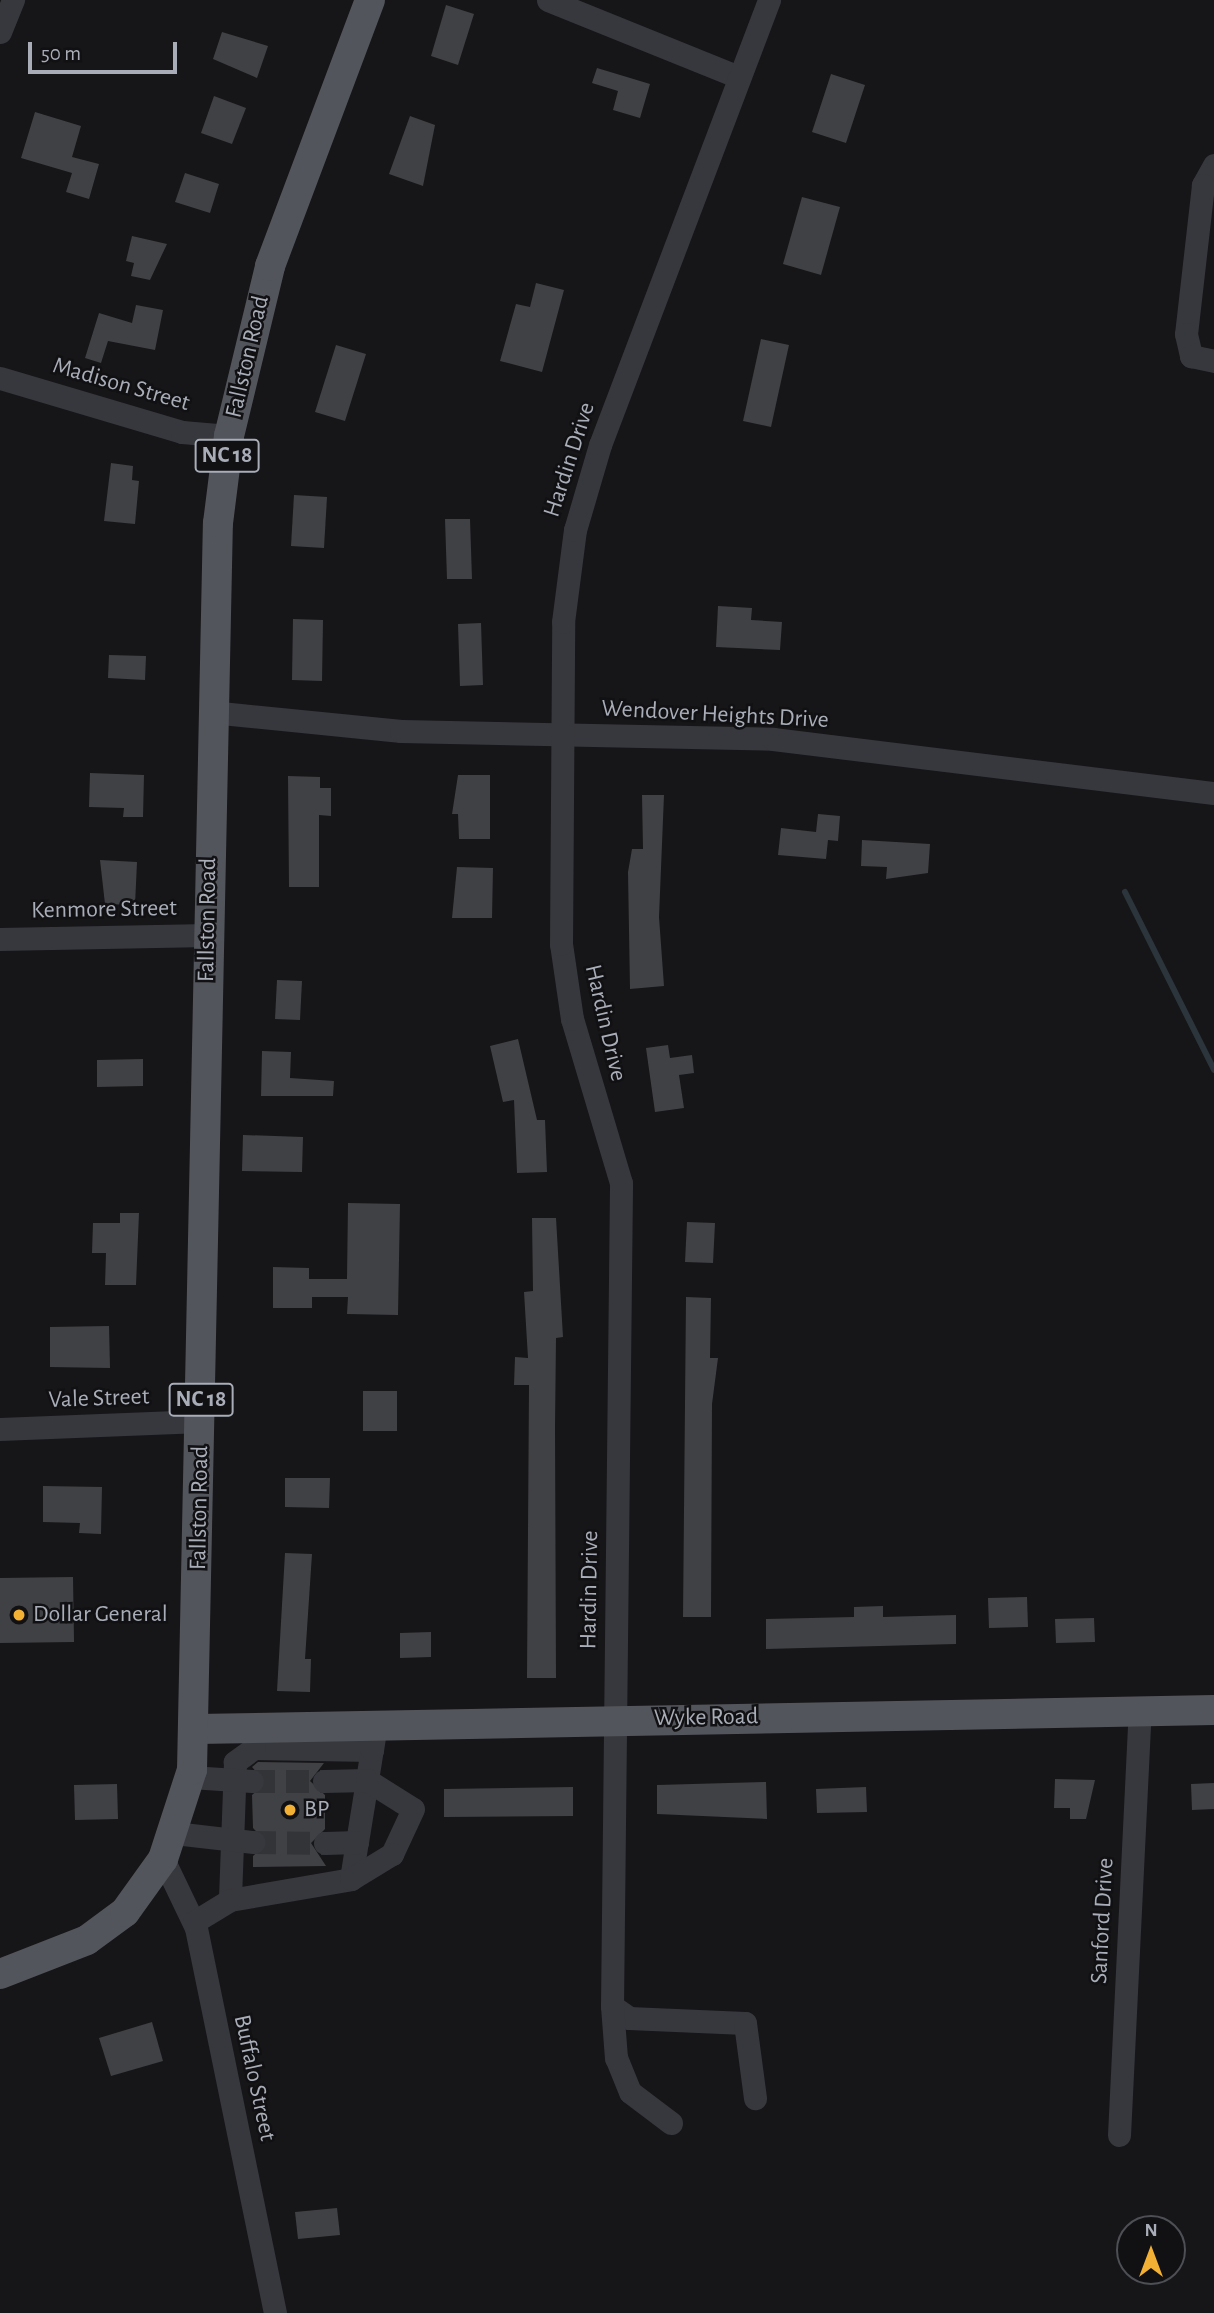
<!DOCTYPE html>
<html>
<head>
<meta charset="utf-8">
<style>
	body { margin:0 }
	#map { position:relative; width:1214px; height:2313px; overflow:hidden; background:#161618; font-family:"Alegreya Sans",sans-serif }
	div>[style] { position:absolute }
	.stream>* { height:6px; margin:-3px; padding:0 3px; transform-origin:3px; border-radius:3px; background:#2c353c }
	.building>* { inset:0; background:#404145 }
	.minor-tunnel>* { height:23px; margin-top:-11.5px; transform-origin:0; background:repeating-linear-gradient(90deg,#333438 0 23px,transparent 0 34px) }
	.minor>* { height:23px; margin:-11.5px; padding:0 11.5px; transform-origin:11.5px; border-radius:11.5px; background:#37383d }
	.major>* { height:30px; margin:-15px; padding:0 15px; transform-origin:15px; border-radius:15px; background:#53555c }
	.dots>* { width:19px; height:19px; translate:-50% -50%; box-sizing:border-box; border:4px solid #111113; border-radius:50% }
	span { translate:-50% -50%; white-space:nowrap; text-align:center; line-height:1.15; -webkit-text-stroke:5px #111113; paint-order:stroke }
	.shield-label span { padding:2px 5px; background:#111113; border:2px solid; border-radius:5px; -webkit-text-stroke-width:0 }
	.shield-label { font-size:23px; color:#a8adb8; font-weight:700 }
	.street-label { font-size:24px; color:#a8adb8 }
	.poi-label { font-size:24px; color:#a8adb8 }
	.left { translate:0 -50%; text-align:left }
	.north { position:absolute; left:1116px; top:2215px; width:70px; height:70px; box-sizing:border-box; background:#111113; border:2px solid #4d4f55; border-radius:50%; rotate:0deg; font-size:19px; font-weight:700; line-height:28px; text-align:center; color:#a8adb8 }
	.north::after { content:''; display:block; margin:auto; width:24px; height:32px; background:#f2b134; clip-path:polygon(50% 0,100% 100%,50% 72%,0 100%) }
	.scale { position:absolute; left:28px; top:42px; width:149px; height:32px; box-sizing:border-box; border:4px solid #a8adb8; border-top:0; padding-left:9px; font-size:21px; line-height:24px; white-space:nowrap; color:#a8adb8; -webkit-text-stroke:5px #111113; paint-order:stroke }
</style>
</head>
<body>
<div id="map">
	<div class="stream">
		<i style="left:1125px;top:892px;width:199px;rotate:63.4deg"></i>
	</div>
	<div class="building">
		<i style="clip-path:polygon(446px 5px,474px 14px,458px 65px,431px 56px)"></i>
		<i style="clip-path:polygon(222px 32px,268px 46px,257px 78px,213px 59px)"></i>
		<i style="clip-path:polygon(597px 68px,650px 84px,640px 118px,613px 110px,618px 91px,592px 83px)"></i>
		<i style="clip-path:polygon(831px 74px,865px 85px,846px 143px,812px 132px)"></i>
		<i style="clip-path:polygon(214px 96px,246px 108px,232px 144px,201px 133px)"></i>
		<i style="clip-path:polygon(35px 112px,81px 126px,72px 157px,99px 164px,89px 199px,66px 192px,72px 173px,21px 158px)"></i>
		<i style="clip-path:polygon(410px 116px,435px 125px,423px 186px,389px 174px)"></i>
		<i style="clip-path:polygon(185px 173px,219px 184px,210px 213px,175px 202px)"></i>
		<i style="clip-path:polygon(802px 197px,840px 207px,821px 275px,783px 264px)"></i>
		<i style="clip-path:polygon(132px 236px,167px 244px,150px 280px,131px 276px,134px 263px,126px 261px)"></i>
		<i style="clip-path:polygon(536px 283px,564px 290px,542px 372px,500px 361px,516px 304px,530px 307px)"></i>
		<i style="clip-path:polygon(136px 305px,163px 310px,155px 350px,108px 341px,101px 363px,85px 358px,99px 313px,132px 323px)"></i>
		<i style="clip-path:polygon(761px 339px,789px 345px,771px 427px,743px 421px)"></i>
		<i style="clip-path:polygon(336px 345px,366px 354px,345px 421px,315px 412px)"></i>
		<i style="clip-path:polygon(111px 463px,133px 466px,132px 480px,139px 481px,135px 524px,104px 521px)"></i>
		<i style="clip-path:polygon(294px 495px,327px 497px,324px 548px,291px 546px)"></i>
		<i style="clip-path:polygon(445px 519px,470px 519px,472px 579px,447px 579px)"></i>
		<i style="clip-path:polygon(718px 606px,752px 608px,751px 620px,782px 622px,780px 650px,716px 647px)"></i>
		<i style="clip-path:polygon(293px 619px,323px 620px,322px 681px,292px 680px)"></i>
		<i style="clip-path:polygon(481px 623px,483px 685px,460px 686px,458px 624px)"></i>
		<i style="clip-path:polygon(109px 655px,146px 656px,145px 680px,108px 678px)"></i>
		<i style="clip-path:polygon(90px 773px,144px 775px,143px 817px,123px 817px,124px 808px,89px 807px)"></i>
		<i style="clip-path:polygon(458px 775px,490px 775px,490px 839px,459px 839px,458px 814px,452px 814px)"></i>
		<i style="clip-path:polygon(288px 776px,320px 777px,320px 788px,331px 788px,331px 816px,319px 815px,319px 887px,289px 887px)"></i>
		<i style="clip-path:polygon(642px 795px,664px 795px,659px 917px,664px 986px,630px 989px,628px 872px,632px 849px,643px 849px)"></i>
		<i style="clip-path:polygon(818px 814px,840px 816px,838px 841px,828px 840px,826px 859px,778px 855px,781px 828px,816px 832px)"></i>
		<i style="clip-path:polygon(862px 840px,930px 844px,928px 873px,886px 879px,887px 867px,861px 866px)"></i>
		<i style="clip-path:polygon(100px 860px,137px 862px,135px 905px,105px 904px)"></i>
		<i style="clip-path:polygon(457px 867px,493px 868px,492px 918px,452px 918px)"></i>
		<i style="clip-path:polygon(277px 980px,302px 981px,300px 1020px,275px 1019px)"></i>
		<i style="clip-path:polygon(518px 1039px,537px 1120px,545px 1120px,547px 1172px,517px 1173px,514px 1100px,503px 1102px,490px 1046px)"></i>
		<i style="clip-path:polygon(668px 1045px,670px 1058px,692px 1055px,694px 1073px,679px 1075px,684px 1108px,655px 1112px,646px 1048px)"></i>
		<i style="clip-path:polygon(262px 1051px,291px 1052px,290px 1078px,334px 1081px,333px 1096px,261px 1096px)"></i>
		<i style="clip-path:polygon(143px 1059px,143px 1086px,97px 1087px,97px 1060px)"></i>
		<i style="clip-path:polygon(243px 1135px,303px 1137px,302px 1172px,242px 1171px)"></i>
		<i style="clip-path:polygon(348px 1203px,400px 1204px,398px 1315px,347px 1314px,348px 1297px,312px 1297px,312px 1308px,273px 1308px,273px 1267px,309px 1268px,309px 1279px,347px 1279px)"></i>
		<i style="clip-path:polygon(120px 1213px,139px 1213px,136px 1285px,105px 1285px,106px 1253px,92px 1253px,93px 1223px,120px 1223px)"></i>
		<i style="clip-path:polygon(532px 1218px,556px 1218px,563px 1337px,556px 1338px,555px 1427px,556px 1678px,527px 1678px,529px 1385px,514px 1385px,515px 1357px,528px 1358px,524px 1292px,533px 1291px)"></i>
		<i style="clip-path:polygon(687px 1222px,715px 1223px,713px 1263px,685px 1262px)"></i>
		<i style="clip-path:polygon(686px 1297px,711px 1298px,710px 1358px,718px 1358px,712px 1404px,711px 1617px,683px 1617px)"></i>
		<i style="clip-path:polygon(109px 1326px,110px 1368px,50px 1367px,50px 1327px)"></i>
		<i style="clip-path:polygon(363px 1391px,397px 1391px,397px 1431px,363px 1431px)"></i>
		<i style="clip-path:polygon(285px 1478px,330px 1478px,329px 1508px,285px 1507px)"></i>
		<i style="clip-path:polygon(43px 1486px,102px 1487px,101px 1534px,79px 1533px,80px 1523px,43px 1522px)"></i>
		<i style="clip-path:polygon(285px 1553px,312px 1554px,305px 1659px,311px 1659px,310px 1692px,277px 1691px)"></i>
		<i style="clip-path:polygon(73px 1577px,74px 1642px,0 1643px,0 1578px)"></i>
		<i style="clip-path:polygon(1027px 1597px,1028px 1627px,989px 1628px,988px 1598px)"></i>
		<i style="clip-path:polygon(883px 1606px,883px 1617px,956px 1615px,956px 1644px,766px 1649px,766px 1619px,854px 1617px,854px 1607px)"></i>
		<i style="clip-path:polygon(1094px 1618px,1095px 1642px,1056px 1643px,1055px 1619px)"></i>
		<i style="clip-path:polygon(431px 1632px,431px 1657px,400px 1658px,400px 1633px)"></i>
		<i style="clip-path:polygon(258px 1762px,324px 1763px,310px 1781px,325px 1795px,325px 1829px,311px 1843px,326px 1866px,253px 1867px,253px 1856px,267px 1843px,253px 1828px,252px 1795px,266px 1783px,252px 1767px)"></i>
		<i style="clip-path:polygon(1055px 1779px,1095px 1780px,1086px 1819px,1070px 1819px,1070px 1808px,1054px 1808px)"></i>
		<i style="clip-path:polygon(766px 1782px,767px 1819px,657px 1814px,657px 1785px)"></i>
		<i style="clip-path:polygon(1214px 1783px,1214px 1809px,1192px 1810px,1191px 1784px)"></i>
		<i style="clip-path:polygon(117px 1784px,118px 1819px,75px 1820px,74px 1785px)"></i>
		<i style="clip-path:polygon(573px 1787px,573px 1816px,444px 1817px,444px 1789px)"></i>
		<i style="clip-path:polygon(866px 1787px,867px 1812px,817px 1813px,816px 1789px)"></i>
		<i style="clip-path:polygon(152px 2022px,163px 2061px,111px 2076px,99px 2038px)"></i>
		<i style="clip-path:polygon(337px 2208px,340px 2235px,298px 2239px,295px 2212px)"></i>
	</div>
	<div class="minor-tunnel">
		<i style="left:252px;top:1781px;width:72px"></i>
		<i style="left:253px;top:1842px;width:72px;rotate:0.8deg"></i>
	</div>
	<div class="minor">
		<i style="left:548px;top:0;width:206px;rotate:22deg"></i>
		<i style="left:0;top:32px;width:35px;rotate:-68deg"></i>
		<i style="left:1214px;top:165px;width:23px;rotate:119deg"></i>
		<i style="left:1203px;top:185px;width:150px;rotate:96.5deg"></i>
		<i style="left:1186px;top:334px;width:23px;rotate:77deg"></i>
		<i style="left:1191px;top:356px;width:24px;rotate:12deg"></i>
		<i style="left:0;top:378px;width:190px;rotate:16.5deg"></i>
		<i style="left:182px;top:432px;width:47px;rotate:4.9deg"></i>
		<i style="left:211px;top:712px;width:191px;rotate:5.7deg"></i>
		<i style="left:401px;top:731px;width:372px;rotate:1.2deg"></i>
		<i style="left:773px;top:739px;width:444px;rotate:7deg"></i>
		<i style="left:0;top:939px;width:208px;rotate:-1.1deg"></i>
		<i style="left:0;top:1429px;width:201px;rotate:-2.3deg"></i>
		<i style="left:372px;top:1750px;width:118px;rotate:-179deg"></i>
		<i style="left:254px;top:1748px;width:24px;rotate:144deg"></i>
		<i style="left:235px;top:1762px;width:138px;rotate:92.1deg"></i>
		<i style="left:230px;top:1900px;width:123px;rotate:-9.8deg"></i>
		<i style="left:351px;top:1879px;width:37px;rotate:-81deg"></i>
		<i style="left:357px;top:1842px;width:63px;rotate:-80.8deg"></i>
		<i style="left:367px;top:1780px;width:30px;rotate:-81deg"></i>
		<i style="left:372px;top:1750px;width:25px;rotate:-81deg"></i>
		<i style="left:190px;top:1777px;width:62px;rotate:3.7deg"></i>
		<i style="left:324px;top:1781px;width:43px;rotate:-1.3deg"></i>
		<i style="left:367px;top:1780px;width:54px;rotate:32.2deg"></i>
		<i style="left:413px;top:1809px;width:50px;rotate:115deg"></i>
		<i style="left:392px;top:1854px;width:48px;rotate:148.6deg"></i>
		<i style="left:174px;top:1833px;width:80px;rotate:6.5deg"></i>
		<i style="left:325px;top:1843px;width:32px;rotate:-2deg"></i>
		<i style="left:163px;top:1859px;width:76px;rotate:64.4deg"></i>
		<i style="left:196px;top:1928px;width:393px;rotate:78.4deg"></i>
		<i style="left:194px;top:1922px;width:42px;rotate:-31.4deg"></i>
		<i style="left:612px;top:2006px;width:21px;rotate:35deg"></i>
		<i style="left:629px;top:2018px;width:116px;rotate:2.5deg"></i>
		<i style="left:745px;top:2023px;width:76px;rotate:82.4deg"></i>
		<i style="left:671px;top:2123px;width:51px;rotate:-142.9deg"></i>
		<i style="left:630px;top:2092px;width:37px;rotate:-112deg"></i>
		<i style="left:616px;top:2058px;width:52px;rotate:-94.4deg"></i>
		<i style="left:612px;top:2006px;width:823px;rotate:-89.37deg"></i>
		<i style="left:621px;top:1183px;width:171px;rotate:-106.6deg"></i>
		<i style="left:572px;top:1019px;width:76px;rotate:-98.3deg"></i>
		<i style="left:561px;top:944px;width:322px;rotate:-89.6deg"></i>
		<i style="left:563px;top:622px;width:93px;rotate:-82.6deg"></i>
		<i style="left:575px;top:530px;width:89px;rotate:-73.6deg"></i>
		<i style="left:600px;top:445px;width:476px;rotate:-69.2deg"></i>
		<i style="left:1119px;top:2135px;width:426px;rotate:-87.2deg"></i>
	</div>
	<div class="major">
		<i style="left:197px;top:1729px;width:1017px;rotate:-1.07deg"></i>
		<i style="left:0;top:1974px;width:93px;rotate:-21.3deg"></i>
		<i style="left:87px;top:1940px;width:47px;rotate:-36.4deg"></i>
		<i style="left:125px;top:1912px;width:65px;rotate:-54.4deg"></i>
		<i style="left:163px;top:1859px;width:94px;rotate:-72deg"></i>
		<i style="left:192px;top:1770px;width:1247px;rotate:-88.81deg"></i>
		<i style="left:218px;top:523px;width:88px;rotate:-82.8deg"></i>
		<i style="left:229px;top:436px;width:175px;rotate:-76.4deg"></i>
		<i style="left:270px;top:266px;width:284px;rotate:-69.4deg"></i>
	</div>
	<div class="dots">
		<i style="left:19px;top:1615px;background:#f2b134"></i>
		<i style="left:290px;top:1810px;background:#f2b134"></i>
	</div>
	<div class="shield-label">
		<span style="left:227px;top:456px">NC 18</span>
		<span style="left:201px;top:1400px">NC 18</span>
	</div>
	<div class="street-label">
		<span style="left:248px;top:357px;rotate:-77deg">Fallston Road</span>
		<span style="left:121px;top:385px;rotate:16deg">Madison Street</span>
		<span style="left:570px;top:460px;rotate:-72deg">Hardin Drive</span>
		<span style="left:715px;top:715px;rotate:3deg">Wendover Heights Drive</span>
		<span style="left:104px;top:910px;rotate:-1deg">Kenmore Street</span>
		<span style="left:208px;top:920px;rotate:-89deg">Fallston Road</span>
		<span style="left:605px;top:1023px;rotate:77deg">Hardin Drive</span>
		<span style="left:99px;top:1399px;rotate:-2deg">Vale Street</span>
		<span style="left:200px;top:1508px;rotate:-89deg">Fallston Road</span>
		<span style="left:590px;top:1590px;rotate:-89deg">Hardin Drive</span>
		<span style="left:706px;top:1718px;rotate:-1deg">Wyke Road</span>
		<span style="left:1103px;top:1921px;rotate:-87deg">Sanford Drive</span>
		<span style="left:254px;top:2078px;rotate:78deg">Buffalo Street</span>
	</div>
	<div class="poi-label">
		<span class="left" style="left:33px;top:1615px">Dollar General</span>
		<span class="left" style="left:304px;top:1810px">BP</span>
	</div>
	<div class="north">N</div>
	<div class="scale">50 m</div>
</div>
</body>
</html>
